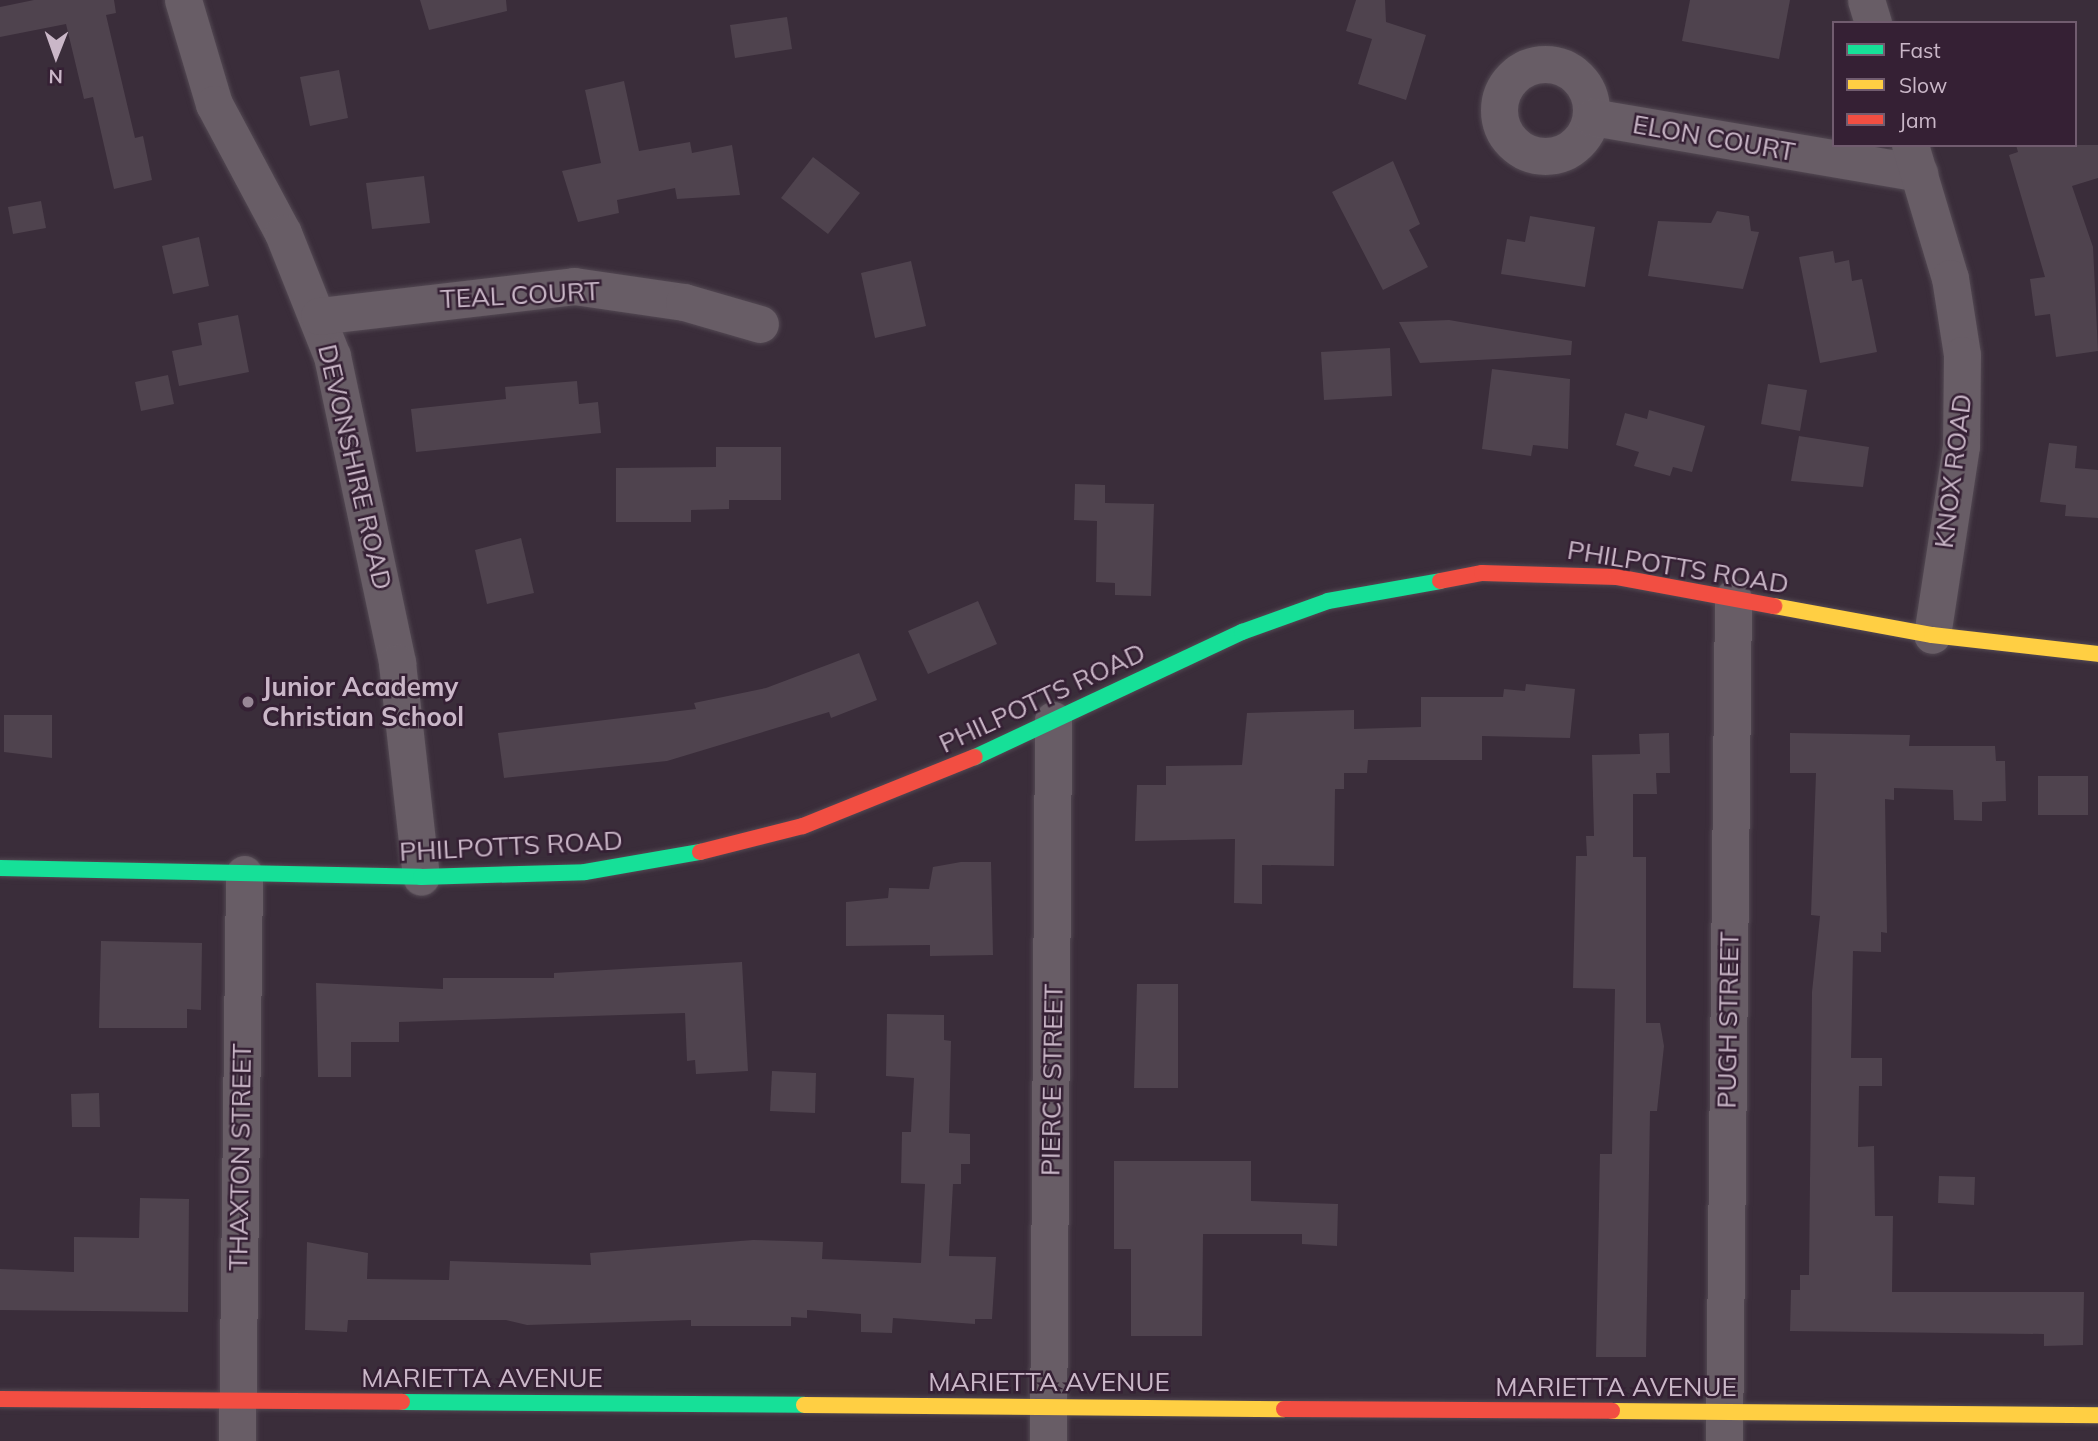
<!DOCTYPE html>
<html>
<head>
<meta charset="utf-8">
<style>
	body { margin:0 }
	#map { position:relative; width:2098px; height:1441px; overflow:hidden; background:#3a2d3a; font-family:Mulish,sans-serif }
	div>[style] { position:absolute }
	.building>* { inset:0; background:#4f434e }
	.roads { filter:drop-shadow(0 0 2px #534953) drop-shadow(0 0 2px #534953) }
	.street>* { height:37px; margin:-18.5px; padding:0 18.5px; transform-origin:18.5px; border-radius:18.5px; background:#685d66 }
	.street>.ring { margin:-18.5px; padding:0; box-sizing:content-box; background:none; border:37px solid #685d66; border-radius:50% }
	.fast>* { height:16px; margin:-8px; padding:0 8px; transform-origin:8px; border-radius:8px; background:#16e098 }
	.slow>* { height:16px; margin:-8px; padding:0 8px; transform-origin:8px; border-radius:8px; background:#ffcf43 }
	.jam>* { height:16px; margin:-8px; padding:0 8px; transform-origin:8px; border-radius:8px; background:#f24e42 }
	.dots>* { width:19px; height:19px; translate:-50% -50%; box-sizing:border-box; border:4px solid #352034; border-radius:50% }
	span { translate:-50% -50%; white-space:nowrap; text-align:center; line-height:1.15; -webkit-text-stroke:5px #352034; paint-order:stroke }
	.street-label { font-size:26px; color:#cab7c8 }
	.poi-label { font-size:26px; color:#cab7c8; font-weight:700 }
	.left { translate:0 -50%; text-align:left }
	.legend { position:absolute; left:1832px; top:21px; width:245px; height:126px; box-sizing:border-box; background:#352034; border:2px solid #715c6f; margin:0; padding:9px 12px; list-style:none; font-size:21px; color:#cab7c8 }
	.legend li { display:flex; align-items:center; gap:14px; height:35px }
	.legend b { width:35px; border:2px solid #715c6f }
	.north { position:absolute; left:21px; top:21px; width:70px; height:70px; -webkit-text-stroke:5px #352034; paint-order:stroke; rotate:181deg; font-size:19px; font-weight:700; line-height:28px; text-align:center; color:#cab7c8 }
	.north::after { content:''; display:block; margin:auto; width:24px; height:32px; background:#cab7c8; clip-path:polygon(50% 0,100% 100%,50% 72%,0 100%) }
</style>
</head>
<body>
<div id="map">
	<div class="building">
		<i style="clip-path:polygon(34px 0,114px 0,116px 13px,106px 15px,135px 138px,143px 136px,152px 180px,114px 189px,93px 97px,84px 99px,66px 24px,0 37px,0 7px)"></i>
		<i style="clip-path:polygon(420px 0,506px 0,507px 11px,429px 30px)"></i>
		<i style="clip-path:polygon(1356px 0,1385px 0,1386px 22px,1426px 35px,1406px 100px,1358px 84px,1372px 39px,1346px 31px)"></i>
		<i style="clip-path:polygon(1690px 0,1790px 0,1779px 59px,1682px 41px)"></i>
		<i style="clip-path:polygon(787px 17px,792px 49px,735px 58px,730px 25px)"></i>
		<i style="clip-path:polygon(339px 70px,348px 118px,310px 126px,300px 77px)"></i>
		<i style="clip-path:polygon(624px 81px,639px 151px,690px 142px,692px 153px,732px 145px,740px 195px,677px 199px,675px 188px,617px 200px,619px 213px,578px 222px,562px 171px,601px 163px,585px 90px)"></i>
		<i style="clip-path:polygon(2016px 145px,2098px 145px,2098px 178px,2072px 186px,2093px 247px,2098px 351px,2056px 357px,2050px 314px,2035px 316px,2030px 279px,2045px 277px,2009px 155px,2018px 152px)"></i>
		<i style="clip-path:polygon(813px 157px,860px 193px,828px 234px,781px 198px)"></i>
		<i style="clip-path:polygon(1393px 161px,1420px 224px,1409px 230px,1428px 267px,1383px 290px,1332px 192px)"></i>
		<i style="clip-path:polygon(424px 176px,430px 223px,372px 229px,366px 183px)"></i>
		<i style="clip-path:polygon(41px 201px,46px 228px,13px 234px,8px 207px)"></i>
		<i style="clip-path:polygon(1717px 211px,1749px 216px,1751px 231px,1759px 232px,1743px 289px,1648px 276px,1658px 221px,1711px 223px)"></i>
		<i style="clip-path:polygon(1530px 216px,1595px 227px,1585px 287px,1501px 274px,1507px 239px,1525px 242px)"></i>
		<i style="clip-path:polygon(199px 237px,209px 286px,173px 294px,162px 246px)"></i>
		<i style="clip-path:polygon(1833px 251px,1835px 263px,1849px 260px,1852px 281px,1862px 279px,1877px 352px,1820px 363px,1799px 257px)"></i>
		<i style="clip-path:polygon(911px 261px,926px 326px,875px 338px,861px 273px)"></i>
		<i style="clip-path:polygon(238px 315px,249px 372px,179px 386px,172px 351px,202px 345px,198px 323px)"></i>
		<i style="clip-path:polygon(1449px 320px,1572px 341px,1571px 355px,1420px 363px,1399px 322px)"></i>
		<i style="clip-path:polygon(1390px 348px,1392px 396px,1324px 400px,1321px 352px)"></i>
		<i style="clip-path:polygon(1492px 369px,1570px 379px,1568px 449px,1533px 445px,1531px 456px,1482px 449px)"></i>
		<i style="clip-path:polygon(168px 375px,174px 404px,141px 411px,135px 382px)"></i>
		<i style="clip-path:polygon(577px 381px,579px 404px,598px 402px,601px 433px,416px 452px,411px 409px,506px 399px,505px 387px)"></i>
		<i style="clip-path:polygon(1768px 384px,1807px 390px,1800px 431px,1761px 424px)"></i>
		<i style="clip-path:polygon(1649px 410px,1705px 426px,1692px 472px,1673px 467px,1670px 476px,1634px 466px,1639px 452px,1616px 445px,1625px 413px,1647px 419px)"></i>
		<i style="clip-path:polygon(1799px 436px,1869px 447px,1863px 487px,1791px 481px)"></i>
		<i style="clip-path:polygon(2049px 443px,2077px 446px,2075px 468px,2098px 470px,2098px 518px,2065px 516px,2066px 505px,2040px 502px)"></i>
		<i style="clip-path:polygon(716px 447px,781px 447px,781px 500px,729px 500px,729px 509px,691px 510px,691px 522px,616px 522px,616px 468px,716px 467px)"></i>
		<i style="clip-path:polygon(1075px 484px,1105px 485px,1105px 503px,1154px 504px,1151px 596px,1115px 595px,1115px 583px,1096px 582px,1097px 521px,1074px 520px)"></i>
		<i style="clip-path:polygon(521px 538px,534px 593px,487px 604px,475px 550px)"></i>
		<i style="clip-path:polygon(978px 601px,997px 644px,928px 674px,908px 631px)"></i>
		<i style="clip-path:polygon(859px 653px,877px 700px,831px 718px,829px 712px,667px 761px,504px 778px,498px 733px,696px 709px,694px 703px,766px 688px)"></i>
		<i style="clip-path:polygon(1526px 684px,1575px 689px,1570px 738px,1482px 736px,1482px 760px,1368px 760px,1367px 773px,1344px 773px,1344px 789px,1335px 789px,1334px 866px,1262px 865px,1262px 904px,1234px 903px,1235px 839px,1135px 841px,1137px 785px,1166px 785px,1166px 766px,1242px 765px,1247px 713px,1354px 710px,1354px 729px,1421px 727px,1421px 697px,1503px 697px,1504px 689px,1525px 691px)"></i>
		<i style="clip-path:polygon(4px 715px,52px 715px,52px 758px,4px 752px)"></i>
		<i style="clip-path:polygon(1669px 733px,1670px 773px,1656px 773px,1657px 794px,1633px 794px,1633px 857px,1646px 857px,1646px 1023px,1660px 1023px,1664px 1046px,1657px 1111px,1650px 1111px,1646px 1357px,1596px 1357px,1600px 1154px,1612px 1154px,1615px 989px,1573px 988px,1576px 856px,1587px 856px,1586px 836px,1594px 836px,1592px 755px,1640px 754px,1639px 734px)"></i>
		<i style="clip-path:polygon(1790px 733px,1910px 735px,1909px 746px,1995px 746px,1996px 761px,2005px 761px,2006px 801px,1982px 802px,1982px 821px,1954px 820px,1953px 790px,1894px 788px,1894px 800px,1885px 799px,1887px 933px,1881px 932px,1881px 952px,1853px 951px,1851px 1058px,1882px 1058px,1882px 1086px,1859px 1086px,1858px 1147px,1874px 1146px,1875px 1216px,1893px 1216px,1892px 1292px,2084px 1292px,2083px 1345px,2044px 1346px,2044px 1334px,1790px 1331px,1791px 1290px,1800px 1290px,1800px 1275px,1809px 1275px,1812px 992px,1820px 916px,1811px 915px,1816px 773px,1790px 773px)"></i>
		<i style="clip-path:polygon(2038px 776px,2088px 776px,2088px 815px,2038px 815px)"></i>
		<i style="clip-path:polygon(961px 862px,991px 862px,993px 955px,930px 956px,930px 945px,846px 946px,846px 902px,888px 898px,889px 888px,929px 889px,933px 867px)"></i>
		<i style="clip-path:polygon(101px 941px,202px 943px,201px 1010px,187px 1009px,187px 1028px,99px 1028px)"></i>
		<i style="clip-path:polygon(742px 962px,748px 1071px,696px 1074px,695px 1060px,687px 1061px,685px 1013px,399px 1022px,399px 1042px,351px 1042px,351px 1077px,318px 1077px,316px 983px,443px 989px,443px 978px,554px 978px,554px 973px)"></i>
		<i style="clip-path:polygon(1137px 984px,1178px 984px,1178px 1088px,1134px 1088px)"></i>
		<i style="clip-path:polygon(887px 1014px,944px 1015px,944px 1040px,951px 1041px,949px 1133px,970px 1134px,970px 1164px,961px 1164px,961px 1184px,953px 1184px,949px 1256px,996px 1257px,992px 1319px,975px 1319px,975px 1324px,893px 1318px,892px 1333px,861px 1332px,861px 1314px,807px 1310px,807px 1318px,791px 1317px,791px 1326px,691px 1326px,691px 1320px,527px 1325px,506px 1320px,348px 1320px,347px 1332px,305px 1330px,307px 1242px,368px 1253px,367px 1279px,449px 1280px,450px 1261px,591px 1265px,590px 1253px,753px 1240px,823px 1242px,822px 1259px,921px 1263px,925px 1184px,901px 1183px,902px 1132px,911px 1132px,914px 1078px,886px 1076px)"></i>
		<i style="clip-path:polygon(772px 1071px,816px 1073px,815px 1113px,770px 1111px)"></i>
		<i style="clip-path:polygon(99px 1093px,100px 1127px,72px 1127px,71px 1094px)"></i>
		<i style="clip-path:polygon(1114px 1161px,1251px 1161px,1251px 1201px,1338px 1204px,1337px 1246px,1302px 1244px,1302px 1234px,1203px 1234px,1202px 1336px,1131px 1336px,1131px 1249px,1114px 1249px)"></i>
		<i style="clip-path:polygon(1939px 1176px,1975px 1177px,1974px 1205px,1938px 1203px)"></i>
		<i style="clip-path:polygon(140px 1198px,189px 1199px,188px 1312px,0 1310px,0 1269px,74px 1272px,74px 1237px,139px 1238px)"></i>
	</div>
	<div class="roads">
		<div class="street">
			<i style="left:183px;top:0;width:109px;rotate:73.4deg"></i>
			<i style="left:214px;top:104px;width:146px;rotate:61.9deg"></i>
			<i style="left:283px;top:233px;width:132px;rotate:68.3deg"></i>
			<i style="left:332px;top:356px;width:314px;rotate:78deg"></i>
			<i style="left:397px;top:663px;width:215px;rotate:83.6deg"></i>
			<i style="left:1866px;top:0;width:24px;rotate:73deg"></i>
			<i class="ring" style="left:1499px;top:64px;width:55px;height:55px"></i>
			<i style="left:1592px;top:117px;width:332px;rotate:9.7deg"></i>
			<i style="left:1910px;top:145px;width:139px;rotate:73.3deg"></i>
			<i style="left:1950px;top:278px;width:78px;rotate:81.1deg"></i>
			<i style="left:1962px;top:355px;width:91px;rotate:90.6deg"></i>
			<i style="left:1961px;top:446px;width:191px;rotate:98.7deg"></i>
			<i style="left:319px;top:316px;width:257px;rotate:-6.7deg"></i>
			<i style="left:574px;top:286px;width:111px;rotate:8.3deg"></i>
			<i style="left:684px;top:302px;width:79px;rotate:16.1deg"></i>
			<i style="left:237px;top:1441px;width:567px;rotate:-89.29deg"></i>
			<i style="left:1048px;top:1441px;width:721px;rotate:-89.6deg"></i>
			<i style="left:1724px;top:1441px;width:843px;rotate:-89.39deg"></i>
		</div>
		<div class="fast">
			<i style="left:975px;top:757px;width:295px;rotate:-25.1deg"></i>
			<i style="left:1242px;top:632px;width:91px;rotate:-19.8deg"></i>
			<i style="left:1328px;top:601px;width:114px;rotate:-10.1deg"></i>
			<i style="left:0;top:868px;width:421px;rotate:1.2deg"></i>
			<i style="left:421px;top:877px;width:164px;rotate:-1.7deg"></i>
			<i style="left:585px;top:872px;width:117px;rotate:-9.9deg"></i>
			<i style="left:402px;top:1402px;width:402px;rotate:0.4deg"></i>
		</div>
		<div class="slow">
			<i style="left:1774px;top:606px;width:161px;rotate:10.4deg"></i>
			<i style="left:1932px;top:635px;width:167px;rotate:6.5deg"></i>
			<i style="left:804px;top:1405px;width:480px;rotate:0.5deg"></i>
			<i style="left:1612px;top:1411px;width:486px;rotate:0.5deg"></i>
		</div>
		<div class="jam">
			<i style="left:1440px;top:581px;width:43px;rotate:-10.8deg"></i>
			<i style="left:1482px;top:573px;width:135px;rotate:1.7deg"></i>
			<i style="left:1617px;top:577px;width:160px;rotate:10.5deg"></i>
			<i style="left:700px;top:852px;width:106px;rotate:-14.2deg"></i>
			<i style="left:803px;top:826px;width:185px;rotate:-21.9deg"></i>
			<i style="left:0;top:1399px;width:402px;rotate:0.4deg"></i>
			<i style="left:1284px;top:1409px;width:328px;rotate:0.3deg"></i>
		</div>
	</div>
	<div class="dots">
		<i style="left:248px;top:702px;background:#988796"></i>
	</div>
	<div class="street-label">
		<span style="left:1714px;top:138px;rotate:10deg">ELON COURT</span>
		<span style="left:520px;top:295px;rotate:-3deg">TEAL COURT</span>
		<span style="left:355px;top:467px;rotate:77deg">DEVONSHIRE ROAD</span>
		<span style="left:1953px;top:471px;rotate:-83deg">KNOX ROAD</span>
		<span style="left:1678px;top:567px;rotate:9deg">PHILPOTTS ROAD</span>
		<span style="left:1042px;top:698px;rotate:-25deg">PHILPOTTS ROAD</span>
		<span style="left:511px;top:846px;rotate:-3deg">PHILPOTTS ROAD</span>
		<span style="left:1728px;top:1020px;rotate:-89deg">PUGH STREET</span>
		<span style="left:1052px;top:1080px;rotate:-89deg">PIERCE STREET</span>
		<span style="left:240px;top:1157px;rotate:-89deg">THAXTON STREET</span>
		<span style="left:482px;top:1378px">MARIETTA AVENUE</span>
		<span style="left:1049px;top:1382px">MARIETTA AVENUE</span>
		<span style="left:1616px;top:1387px">MARIETTA AVENUE</span>
	</div>
	<div class="poi-label">
		<span class="left" style="left:262px;top:702px">Junior Academy<br>Christian School</span>
	</div>
	<ul class="legend">
	<li><b style="height:9px;background:#16e098"></b>Fast</li>
	<li><b style="height:9px;background:#ffcf43"></b>Slow</li>
	<li><b style="height:9px;background:#f24e42"></b>Jam</li>
	</ul>
	<div class="north">N</div>
</div>
</body>
</html>
